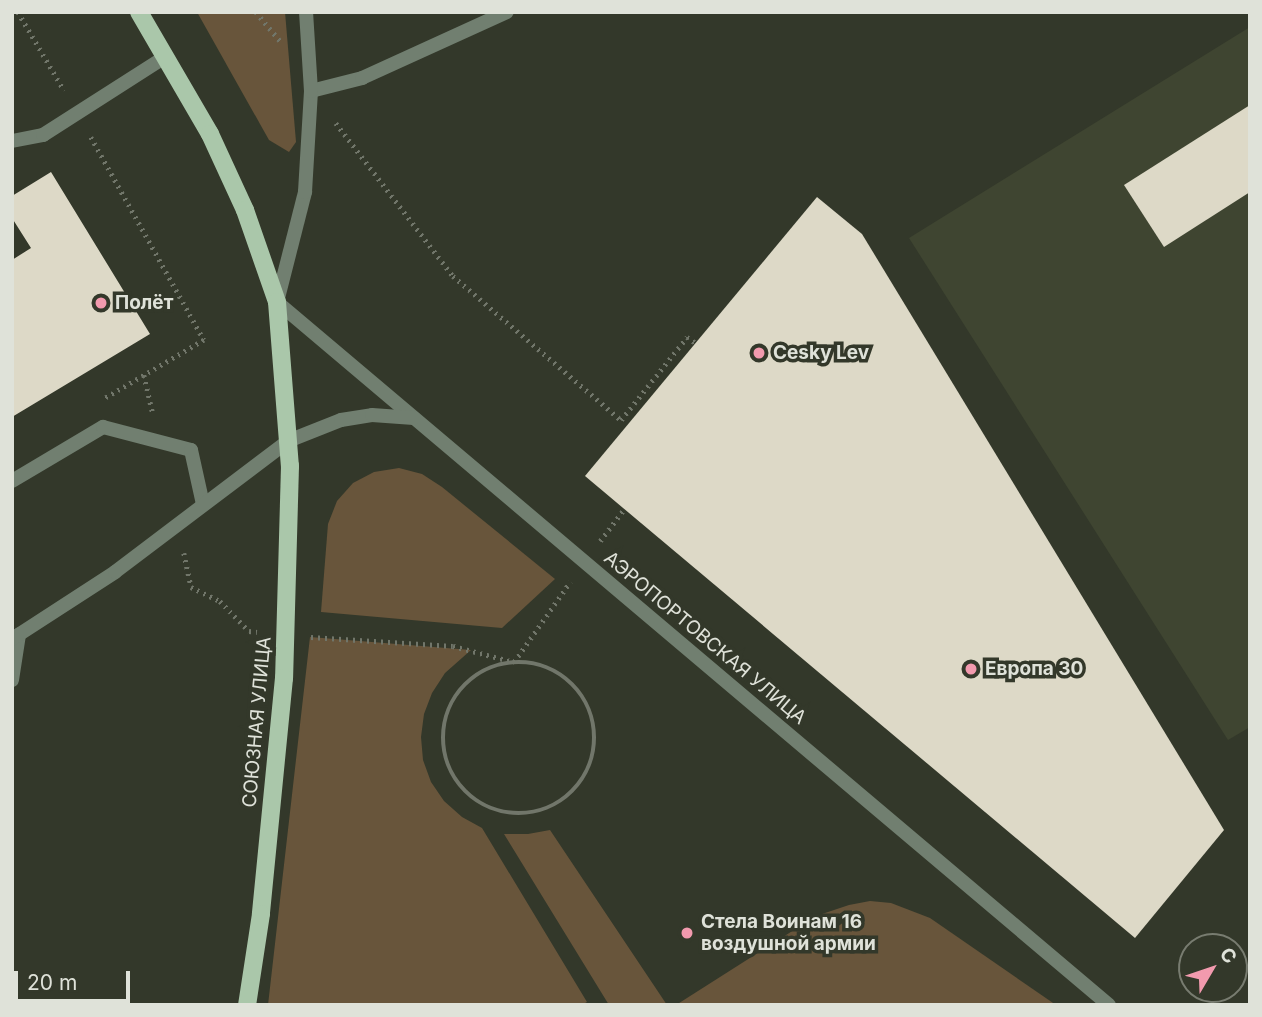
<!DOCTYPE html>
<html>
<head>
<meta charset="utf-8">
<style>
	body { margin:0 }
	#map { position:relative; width:1262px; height:1017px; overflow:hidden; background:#33382a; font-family:Inter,sans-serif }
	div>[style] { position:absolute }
	.built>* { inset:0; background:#3f4531 }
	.green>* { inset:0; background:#68553b }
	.building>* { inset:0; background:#ddd9c7 }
	.path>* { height:4.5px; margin-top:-2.25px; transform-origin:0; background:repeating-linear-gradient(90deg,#71766a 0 2px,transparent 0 7px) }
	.path>.ring { margin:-2.25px; padding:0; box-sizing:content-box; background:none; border:4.5px solid #71766a; border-radius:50% }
	.service>* { height:14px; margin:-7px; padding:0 7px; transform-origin:7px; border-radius:7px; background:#717f70 }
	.minor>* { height:14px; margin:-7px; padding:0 7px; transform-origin:7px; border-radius:7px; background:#717f70 }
	.tertiary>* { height:14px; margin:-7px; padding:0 7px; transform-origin:7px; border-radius:7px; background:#717f70 }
	.primary>* { height:18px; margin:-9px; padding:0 9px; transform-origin:9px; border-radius:9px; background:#aac7aa }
	.dots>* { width:19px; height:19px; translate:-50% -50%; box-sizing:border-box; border:4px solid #33382a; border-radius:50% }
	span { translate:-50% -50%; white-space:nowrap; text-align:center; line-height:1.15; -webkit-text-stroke:7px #33382a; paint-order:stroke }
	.poi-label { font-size:19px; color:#dfe2d9; font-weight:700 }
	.left { translate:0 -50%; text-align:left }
	.street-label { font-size:19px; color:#dfe2d9 }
	.frame { position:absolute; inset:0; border:14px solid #dfe2d9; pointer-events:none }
	.north { position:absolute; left:1178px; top:933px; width:70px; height:70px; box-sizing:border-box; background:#33382a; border:2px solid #787c70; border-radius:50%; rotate:51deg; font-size:19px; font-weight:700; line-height:28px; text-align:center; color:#dfe2d9 }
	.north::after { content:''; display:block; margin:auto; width:24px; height:32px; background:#f29aae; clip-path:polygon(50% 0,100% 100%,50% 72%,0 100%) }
	.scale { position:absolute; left:14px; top:971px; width:116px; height:32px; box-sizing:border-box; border:4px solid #dfe2d9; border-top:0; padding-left:9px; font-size:21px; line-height:24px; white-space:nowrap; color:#dfe2d9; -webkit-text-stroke:5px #33382a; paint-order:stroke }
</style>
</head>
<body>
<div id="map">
	<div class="built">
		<i style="clip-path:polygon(1250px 27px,1250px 727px,1228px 740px,909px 238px)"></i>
	</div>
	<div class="green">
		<i style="clip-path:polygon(197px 12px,285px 12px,296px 142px,289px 152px,269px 140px)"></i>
		<i style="clip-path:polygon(399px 468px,422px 474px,442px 487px,555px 579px,502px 628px,321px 612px,328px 524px,337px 501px,353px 483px,374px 472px)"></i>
		<i style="clip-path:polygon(310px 637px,471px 650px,445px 673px,432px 693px,424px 714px,421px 737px,423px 760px,431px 782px,444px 801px,462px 817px,482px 828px,587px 1002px,581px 1005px,268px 1005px)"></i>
		<i style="clip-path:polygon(550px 830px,667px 1005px,609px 1005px,504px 834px,528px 834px)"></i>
		<i style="clip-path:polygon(870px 901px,891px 903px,930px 918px,1056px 1005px,676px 1005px,816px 916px,849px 905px)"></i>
	</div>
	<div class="building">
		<i style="clip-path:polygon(1250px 105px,1250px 192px,1164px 247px,1124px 185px)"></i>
		<i style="clip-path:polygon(51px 172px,150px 334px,12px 417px,12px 260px,31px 248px,12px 218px,12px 196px)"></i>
		<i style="clip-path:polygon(817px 197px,862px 234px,1224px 830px,1135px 938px,585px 476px)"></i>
	</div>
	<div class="path">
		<i style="left:18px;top:12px;width:91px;rotate:59.5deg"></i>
		<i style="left:256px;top:12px;width:38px;rotate:50deg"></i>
		<i style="left:336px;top:123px;width:193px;rotate:52.6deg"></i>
		<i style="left:453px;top:276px;width:221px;rotate:40.6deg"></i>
		<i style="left:621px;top:420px;width:106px;rotate:-51.5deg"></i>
		<i style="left:687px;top:337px;width:11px;rotate:34deg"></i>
		<i style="left:91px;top:137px;width:232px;rotate:60.9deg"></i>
		<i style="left:204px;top:340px;width:116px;rotate:149.5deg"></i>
		<i style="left:144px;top:375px;width:40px;rotate:77deg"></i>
		<i style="left:600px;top:541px;width:41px;rotate:-52.9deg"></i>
		<i style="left:184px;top:553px;width:35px;rotate:78deg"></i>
		<i style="left:191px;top:587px;width:32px;rotate:26deg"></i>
		<i style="left:220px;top:601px;width:42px;rotate:46deg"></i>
		<i style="left:249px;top:631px;width:8px;rotate:7deg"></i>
		<i style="left:311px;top:637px;width:142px;rotate:3.6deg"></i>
		<i style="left:453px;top:646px;width:63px;rotate:14.7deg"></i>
		<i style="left:514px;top:662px;width:98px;rotate:-55deg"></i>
		<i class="ring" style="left:443px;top:662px;width:147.5px;height:147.5px"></i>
	</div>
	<div class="service">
		<i style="left:12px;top:141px;width:32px;rotate:-11deg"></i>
		<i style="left:43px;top:135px;width:145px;rotate:-32.6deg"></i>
		<i style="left:12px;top:481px;width:106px;rotate:-30.7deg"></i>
		<i style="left:103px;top:427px;width:91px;rotate:14.6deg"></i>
		<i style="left:191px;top:450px;width:55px;rotate:77.5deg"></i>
		<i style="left:12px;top:680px;width:46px;rotate:-81.2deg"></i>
	</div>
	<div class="minor">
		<i style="left:311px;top:91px;width:53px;rotate:-14.3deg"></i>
		<i style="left:362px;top:78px;width:159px;rotate:-24.5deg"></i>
		<i style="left:277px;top:302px;width:114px;rotate:-75.7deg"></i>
		<i style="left:305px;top:192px;width:101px;rotate:-86.6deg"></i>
		<i style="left:311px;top:91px;width:79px;rotate:-93.6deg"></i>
	</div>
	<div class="tertiary">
		<i style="left:277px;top:302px;width:1089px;rotate:40.2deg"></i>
		<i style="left:12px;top:639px;width:123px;rotate:-33deg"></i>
		<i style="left:115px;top:572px;width:217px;rotate:-37.1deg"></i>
		<i style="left:288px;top:441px;width:57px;rotate:-21.6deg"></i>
		<i style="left:341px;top:420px;width:31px;rotate:-9deg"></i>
		<i style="left:372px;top:415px;width:42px;rotate:4.1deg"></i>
	</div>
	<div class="primary">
		<i style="left:139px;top:12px;width:141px;rotate:59.8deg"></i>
		<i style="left:210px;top:134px;width:84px;rotate:65.3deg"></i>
		<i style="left:245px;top:210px;width:97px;rotate:70.8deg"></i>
		<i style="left:277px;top:302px;width:165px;rotate:85.5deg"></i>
		<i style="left:290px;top:466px;width:212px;rotate:91.6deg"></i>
		<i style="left:284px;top:678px;width:237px;rotate:95.6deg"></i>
		<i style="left:261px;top:914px;width:92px;rotate:98.7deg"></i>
	</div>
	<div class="dots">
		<i style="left:101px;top:303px;background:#f29aae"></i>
		<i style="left:759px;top:353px;background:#f29aae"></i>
		<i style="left:971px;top:669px;background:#f29aae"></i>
		<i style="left:687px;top:933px;background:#f29aae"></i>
	</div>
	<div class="poi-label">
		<span class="left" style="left:115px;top:303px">Полёт</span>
		<span class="left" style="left:773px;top:353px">Cesky Lev</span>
		<span class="left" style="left:985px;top:669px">Европа 30</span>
		<span class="left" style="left:701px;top:933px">Стела Воинам 16<br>воздушной армии</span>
	</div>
	<div class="street-label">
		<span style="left:705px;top:638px;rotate:40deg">АЭРОПОРТОВСКАЯ УЛИЦА</span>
		<span style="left:257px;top:722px;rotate:-85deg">СОЮЗНАЯ УЛИЦА</span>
	</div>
	<div class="frame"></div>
	<div class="north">С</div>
	<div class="scale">20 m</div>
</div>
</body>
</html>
